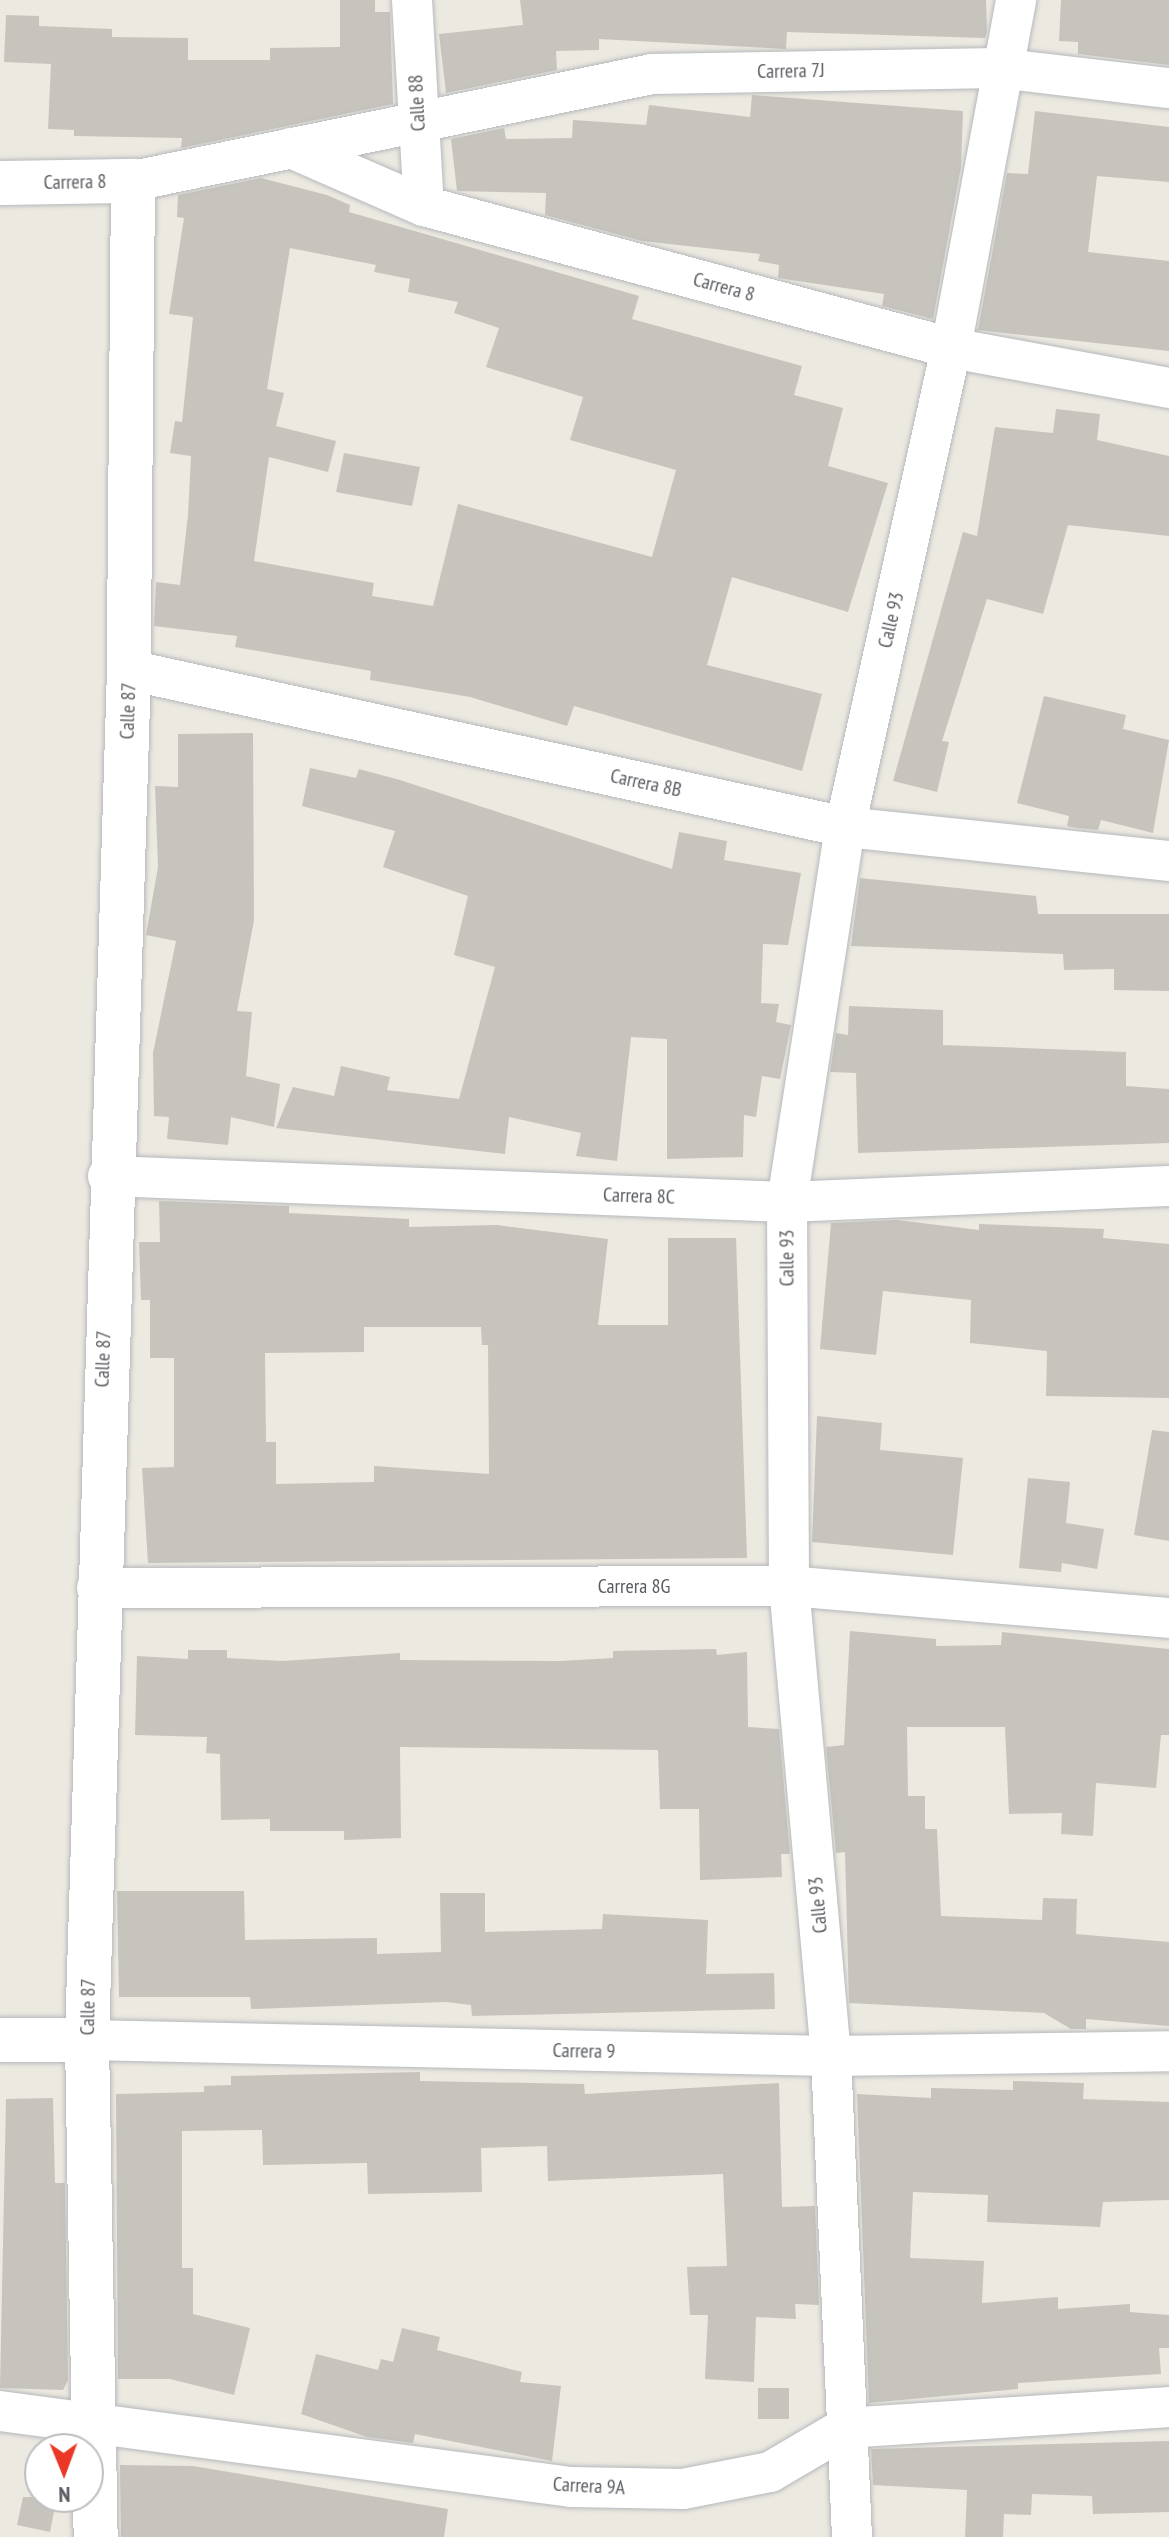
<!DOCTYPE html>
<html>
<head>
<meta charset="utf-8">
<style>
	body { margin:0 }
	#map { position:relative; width:1169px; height:2537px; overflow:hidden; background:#ece9e0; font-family:"PT Sans Narrow",sans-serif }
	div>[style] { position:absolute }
	.building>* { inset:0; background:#c7c4bd }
	.roads { filter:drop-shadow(0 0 2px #b6b8bd) drop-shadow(0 0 2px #b6b8bd) }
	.street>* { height:40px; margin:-20px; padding:0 20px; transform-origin:20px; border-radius:20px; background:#fff }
	.secondary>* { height:44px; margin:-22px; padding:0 22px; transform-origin:22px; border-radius:22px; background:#fff }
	span { translate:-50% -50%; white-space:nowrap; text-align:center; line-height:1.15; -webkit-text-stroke:7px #fff; paint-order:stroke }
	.street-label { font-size:20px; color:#595c61 }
	.north { position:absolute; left:24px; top:2433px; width:80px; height:80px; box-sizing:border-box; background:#fff; border:2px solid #bdbec0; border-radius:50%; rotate:179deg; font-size:22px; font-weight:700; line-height:32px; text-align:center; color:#595c61 }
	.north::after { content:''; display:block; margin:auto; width:28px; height:36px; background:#eb3826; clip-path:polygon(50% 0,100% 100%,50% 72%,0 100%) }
</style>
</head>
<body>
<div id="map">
	<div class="building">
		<i style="clip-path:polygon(340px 0,375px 0,375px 12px,390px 12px,393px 104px,181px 148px,182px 138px,74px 136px,74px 130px,48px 129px,51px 64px,4px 62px,6px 15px,39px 16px,39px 26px,112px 29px,112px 37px,188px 38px,188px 60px,270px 60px,270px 48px,340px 47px)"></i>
		<i style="clip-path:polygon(520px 0,986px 0,987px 31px,985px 38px,787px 32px,786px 49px,599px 39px,599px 50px,556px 51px,557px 70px,446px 93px,439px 34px,523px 25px)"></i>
		<i style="clip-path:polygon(1061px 0,1169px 0,1169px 65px,1078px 54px,1078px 42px,1059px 41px)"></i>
		<i style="clip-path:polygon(752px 95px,963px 111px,961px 167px,933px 319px,882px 306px,884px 294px,778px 278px,779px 265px,758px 261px,760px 254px,642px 241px,545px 215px,546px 193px,457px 191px,451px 139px,504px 128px,506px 139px,572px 138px,573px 120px,646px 125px,649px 105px,750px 117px)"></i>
		<i style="clip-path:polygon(1035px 111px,1169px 127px,1169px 182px,1097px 176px,1088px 252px,1169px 261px,1169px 351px,978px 330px,1007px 173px,1028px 174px)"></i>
		<i style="clip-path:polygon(evenodd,261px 178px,327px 195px,350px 205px,349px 212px,639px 296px,632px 319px,802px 366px,794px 395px,843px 408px,828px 466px,888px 483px,848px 612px,732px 577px,707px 665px,822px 694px,802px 771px,574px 706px,567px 726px,470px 697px,370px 680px,371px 671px,235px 647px,237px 636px,154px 626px,156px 582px,180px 585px,188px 515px,191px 456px,170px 453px,175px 421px,182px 422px,193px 317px,169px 314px,184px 218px,177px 217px,178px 195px,261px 178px,290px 248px,376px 265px,374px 272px,410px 279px,408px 292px,458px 302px,454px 313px,499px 328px,486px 367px,583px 397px,570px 440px,676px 470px,652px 557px,458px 504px,433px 606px,372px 596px,374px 583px,254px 561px,269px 457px,328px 472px,336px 441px,276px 426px,284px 393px,267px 389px,290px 248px)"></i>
		<i style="clip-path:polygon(1056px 409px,1100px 414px,1097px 440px,1169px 456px,1169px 536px,1068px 525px,1043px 614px,987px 599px,942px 741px,949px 742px,937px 792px,893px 781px,963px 532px,977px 536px,995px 427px,1053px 433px)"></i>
		<i style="clip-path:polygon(344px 453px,420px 467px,412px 506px,336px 492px)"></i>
		<i style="clip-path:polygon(1044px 696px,1126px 715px,1123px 729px,1169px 740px,1153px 833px,1101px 820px,1098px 830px,1077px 828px,1067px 826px,1069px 816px,1017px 803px)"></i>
		<i style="clip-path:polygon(253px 733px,254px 920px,237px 1011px,252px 1012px,246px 1076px,280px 1084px,274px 1127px,231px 1117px,228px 1145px,167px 1139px,169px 1117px,154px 1116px,153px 1053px,176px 941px,146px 935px,158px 867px,155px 786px,178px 787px,178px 734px)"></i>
		<i style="clip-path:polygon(310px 768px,356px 778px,359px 769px,400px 780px,672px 869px,679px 832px,727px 841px,724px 860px,801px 873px,788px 945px,763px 944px,761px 1003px,779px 1004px,776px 1022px,791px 1025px,780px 1079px,762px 1076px,756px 1117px,744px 1115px,743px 1157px,667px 1159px,667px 1039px,631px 1037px,617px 1161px,576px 1156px,581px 1133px,509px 1117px,505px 1154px,276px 1128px,293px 1087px,334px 1096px,341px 1066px,390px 1077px,387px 1090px,459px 1099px,495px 967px,454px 955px,468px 896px,383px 867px,395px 831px,302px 806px)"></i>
		<i style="clip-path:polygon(860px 878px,1036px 896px,1038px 914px,1169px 914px,1169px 991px,1114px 990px,1114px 969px,1064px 970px,1063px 954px,851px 946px)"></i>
		<i style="clip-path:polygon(849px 1006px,943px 1010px,943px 1045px,1126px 1052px,1126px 1086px,1169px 1089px,1169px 1143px,858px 1153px,856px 1073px,830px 1072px,836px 1033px,848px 1035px)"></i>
		<i style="clip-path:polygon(evenodd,159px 1201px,289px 1206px,289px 1213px,409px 1219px,409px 1227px,497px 1225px,608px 1239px,598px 1325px,668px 1325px,668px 1238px,736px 1238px,747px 1558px,148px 1563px,142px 1468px,174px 1467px,174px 1358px,150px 1358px,150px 1300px,141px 1300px,139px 1242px,160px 1242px,159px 1201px,364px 1327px,481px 1327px,482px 1345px,488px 1345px,489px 1474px,374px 1466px,374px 1482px,276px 1484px,276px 1442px,266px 1442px,265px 1353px,364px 1352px,364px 1327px)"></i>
		<i style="clip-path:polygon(897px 1220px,979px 1230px,979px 1224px,1104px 1229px,1103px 1238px,1169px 1244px,1169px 1398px,1046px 1396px,1047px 1351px,970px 1343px,971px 1300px,883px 1291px,876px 1355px,820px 1349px,831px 1223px)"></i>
		<i style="clip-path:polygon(817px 1416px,882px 1423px,880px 1450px,963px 1458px,953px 1555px,812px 1542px)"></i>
		<i style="clip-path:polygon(1152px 1430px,1169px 1432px,1169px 1541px,1134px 1535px)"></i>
		<i style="clip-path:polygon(1028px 1478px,1070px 1482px,1066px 1523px,1104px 1529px,1097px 1569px,1062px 1563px,1061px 1572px,1019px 1568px)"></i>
		<i style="clip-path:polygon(850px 1631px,936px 1639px,936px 1646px,1001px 1645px,1002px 1632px,1169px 1649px,1169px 1735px,1161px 1735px,1156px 1788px,1096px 1783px,1093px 1836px,1061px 1834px,1062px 1813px,1009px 1814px,1005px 1727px,907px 1727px,908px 1796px,925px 1796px,925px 1829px,937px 1829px,941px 1916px,1042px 1920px,1043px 1898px,1077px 1899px,1076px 1934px,1169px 1942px,1169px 2026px,1086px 2019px,1086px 2029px,1071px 2029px,1044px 2013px,849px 2003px,845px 1852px,836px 1853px,826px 1747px,844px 1745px)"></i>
		<i style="clip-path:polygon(716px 1649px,717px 1655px,747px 1652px,748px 1727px,779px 1729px,790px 1854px,781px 1854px,782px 1877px,700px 1880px,699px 1809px,660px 1809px,658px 1750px,400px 1747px,401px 1838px,344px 1840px,344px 1831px,270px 1831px,270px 1819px,221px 1820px,220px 1754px,206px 1753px,207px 1737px,135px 1735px,137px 1656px,188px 1659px,188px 1650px,227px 1650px,227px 1658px,283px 1661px,400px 1653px,400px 1660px,560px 1661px,613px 1658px,613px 1651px)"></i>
		<i style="clip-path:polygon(117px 1891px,244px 1891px,245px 1940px,377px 1938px,377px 1954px,441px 1952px,440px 1893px,485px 1893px,485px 1932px,602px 1929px,603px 1914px,708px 1920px,706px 1974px,774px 1973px,775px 2009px,472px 2016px,471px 2005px,446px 2002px,251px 2009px,250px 1997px,119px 1997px)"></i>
		<i style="clip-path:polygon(420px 2072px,420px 2081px,584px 2084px,585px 2094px,779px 2083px,782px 2207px,815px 2206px,819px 2305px,795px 2304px,796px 2319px,756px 2317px,754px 2382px,705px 2379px,708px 2315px,690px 2315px,687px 2267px,727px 2266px,723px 2174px,548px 2181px,547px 2146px,481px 2148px,482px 2192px,368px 2194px,367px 2163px,263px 2165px,262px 2130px,182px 2131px,182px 2268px,193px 2268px,193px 2314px,250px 2328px,234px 2395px,170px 2379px,118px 2379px,116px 2094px,204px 2092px,204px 2086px,231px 2085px,231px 2076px)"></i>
		<i style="clip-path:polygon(1013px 2081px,1084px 2083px,1083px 2099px,1169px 2102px,1169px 2200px,1103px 2202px,1100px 2227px,987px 2222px,988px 2195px,913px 2192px,910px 2258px,984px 2261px,982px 2303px,1058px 2297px,1058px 2309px,1130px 2304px,1130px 2312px,1169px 2315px,1169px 2348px,1159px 2348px,1161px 2374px,1018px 2383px,1018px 2389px,869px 2403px,857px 2094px,931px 2098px,931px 2088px,1013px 2090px)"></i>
		<i style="clip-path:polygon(53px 2098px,55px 2183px,65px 2183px,68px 2380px,63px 2390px,0 2388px,6px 2099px)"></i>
		<i style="clip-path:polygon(402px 2328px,440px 2337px,437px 2350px,522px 2372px,520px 2382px,561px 2386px,552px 2461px,415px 2434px,413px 2443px,367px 2437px,301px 2414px,316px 2354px,378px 2370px,381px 2359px,393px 2362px)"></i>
		<i style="clip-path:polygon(758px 2388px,789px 2388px,789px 2419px,758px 2419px)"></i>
		<i style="clip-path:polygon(1169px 2441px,1169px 2512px,1093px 2514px,1092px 2496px,1032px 2494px,1031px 2515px,1004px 2514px,1003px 2537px,965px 2537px,967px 2490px,873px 2485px,871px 2449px)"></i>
		<i style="clip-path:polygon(120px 2465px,193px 2466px,448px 2509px,444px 2537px,121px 2537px)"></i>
		<i style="clip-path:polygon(23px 2497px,57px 2497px,50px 2532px,17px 2525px)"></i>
	</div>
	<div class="roads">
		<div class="street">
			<i style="left:412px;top:0;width:206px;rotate:86.7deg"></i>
			<i style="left:291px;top:148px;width:145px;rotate:23.6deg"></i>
			<i style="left:424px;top:206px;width:546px;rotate:15.08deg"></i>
			<i style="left:951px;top:348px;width:222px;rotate:10.4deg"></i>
			<i style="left:133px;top:181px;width:530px;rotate:-11.65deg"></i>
			<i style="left:652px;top:74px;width:346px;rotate:-1deg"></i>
			<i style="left:998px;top:68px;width:172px;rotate:6.7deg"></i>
			<i style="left:129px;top:670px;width:733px;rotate:12.37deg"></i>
			<i style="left:845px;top:827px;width:326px;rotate:6deg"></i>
			<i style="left:108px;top:1176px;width:679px;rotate:2.19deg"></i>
			<i style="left:787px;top:1202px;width:382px;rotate:-2.4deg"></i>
			<i style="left:97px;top:1588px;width:692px;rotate:-0.17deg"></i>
			<i style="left:789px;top:1586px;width:381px;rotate:4.8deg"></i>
			<i style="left:87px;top:2040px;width:744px;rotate:1.23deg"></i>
			<i style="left:831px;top:2056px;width:338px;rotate:-0.8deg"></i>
			<i style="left:0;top:2411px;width:576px;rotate:7.58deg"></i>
			<i style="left:571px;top:2487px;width:112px;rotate:1deg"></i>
			<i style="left:683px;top:2489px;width:89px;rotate:-11.1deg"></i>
			<i style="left:770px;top:2472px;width:87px;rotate:-30.4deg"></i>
			<i style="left:845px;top:2428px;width:325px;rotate:-3.7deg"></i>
			<i style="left:852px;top:2537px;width:481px;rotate:-92.5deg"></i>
			<i style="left:831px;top:2056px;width:472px;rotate:-95.1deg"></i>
			<i style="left:789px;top:1586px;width:384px;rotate:-90.3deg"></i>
			<i style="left:787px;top:1202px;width:379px;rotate:-81.2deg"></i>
			<i style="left:845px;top:827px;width:491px;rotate:-77.5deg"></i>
			<i style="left:951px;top:348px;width:354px;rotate:-79.4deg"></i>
		</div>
		<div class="secondary">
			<i style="left:0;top:183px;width:133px;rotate:-0.9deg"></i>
			<i style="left:133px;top:181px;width:489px;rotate:90.5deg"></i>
			<i style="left:129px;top:670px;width:1371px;rotate:91.76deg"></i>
			<i style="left:87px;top:2040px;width:497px;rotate:89deg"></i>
			<i style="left:0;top:2040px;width:87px"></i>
		</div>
	</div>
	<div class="street-label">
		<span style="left:791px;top:71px;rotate:-1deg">Carrera 7J</span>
		<span style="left:417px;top:103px;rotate:-93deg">Calle 88</span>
		<span style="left:75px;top:182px;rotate:-1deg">Carrera 8</span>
		<span style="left:724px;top:287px;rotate:15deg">Carrera 8</span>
		<span style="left:891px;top:620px;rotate:-77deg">Calle 93</span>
		<span style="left:128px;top:711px;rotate:-88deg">Calle 87</span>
		<span style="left:646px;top:783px;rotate:12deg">Carrera 8B</span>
		<span style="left:639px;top:1196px;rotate:2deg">Carrera 8C</span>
		<span style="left:787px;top:1258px;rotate:-90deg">Calle 93</span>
		<span style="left:103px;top:1359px;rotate:-88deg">Calle 87</span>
		<span style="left:634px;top:1586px">Carrera 8G</span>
		<span style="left:818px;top:1905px;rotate:-95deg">Calle 93</span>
		<span style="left:88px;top:2007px;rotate:-89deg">Calle 87</span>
		<span style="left:584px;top:2051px;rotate:1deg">Carrera 9</span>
		<span style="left:589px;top:2486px;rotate:3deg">Carrera 9A</span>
	</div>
	<div class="north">N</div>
</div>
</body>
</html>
